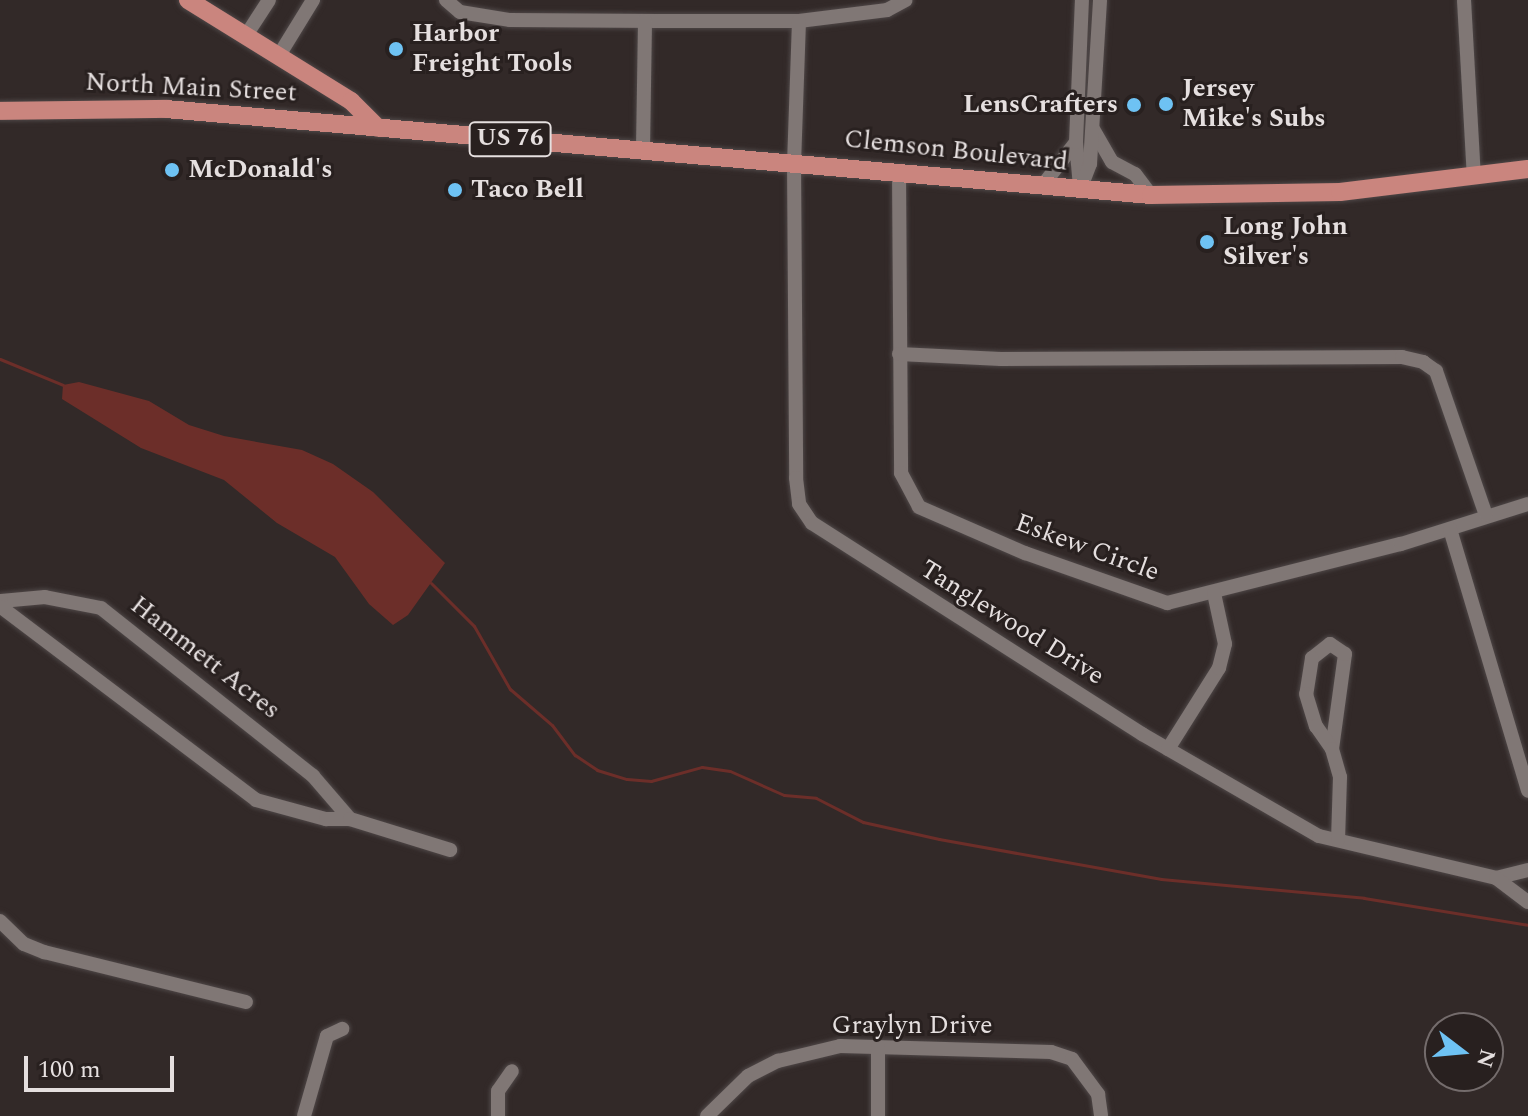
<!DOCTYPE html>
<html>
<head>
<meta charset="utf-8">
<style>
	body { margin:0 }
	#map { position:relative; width:1528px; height:1116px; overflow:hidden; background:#322928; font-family:Spectral,serif }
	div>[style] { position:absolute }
	.water>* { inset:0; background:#6c2e29 }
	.stream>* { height:3px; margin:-1.5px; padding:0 1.5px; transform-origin:1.5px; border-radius:1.5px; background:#6c2e29 }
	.roads { filter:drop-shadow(0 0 2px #4e4747) drop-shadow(0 0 2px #4e4747) }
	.minor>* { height:14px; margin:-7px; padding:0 7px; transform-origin:7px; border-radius:7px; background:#807775 }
	.major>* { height:18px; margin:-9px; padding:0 9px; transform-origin:9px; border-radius:9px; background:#ca857e }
	.dots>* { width:22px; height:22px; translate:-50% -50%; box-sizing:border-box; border:4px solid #28201f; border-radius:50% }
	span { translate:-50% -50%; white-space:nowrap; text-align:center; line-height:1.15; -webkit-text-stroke:6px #28201f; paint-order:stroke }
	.shield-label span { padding:2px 6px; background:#28201f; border:2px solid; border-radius:6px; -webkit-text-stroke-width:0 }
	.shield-label { font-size:24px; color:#e5dfdf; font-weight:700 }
	.poi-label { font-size:26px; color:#e5dfdf; font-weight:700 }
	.left { translate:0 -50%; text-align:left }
	.right { translate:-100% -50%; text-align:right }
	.street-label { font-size:26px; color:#e5dfdf }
	.north { position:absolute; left:1424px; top:1012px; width:80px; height:80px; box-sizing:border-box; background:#28201f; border:2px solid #746c6c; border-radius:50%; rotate:106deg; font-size:22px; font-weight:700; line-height:32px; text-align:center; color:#e5dfdf }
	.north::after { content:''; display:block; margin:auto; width:28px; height:36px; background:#6ec2f3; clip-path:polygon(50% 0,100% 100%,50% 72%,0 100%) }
	.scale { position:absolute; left:24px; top:1056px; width:150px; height:36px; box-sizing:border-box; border:4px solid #e5dfdf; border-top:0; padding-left:10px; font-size:24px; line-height:28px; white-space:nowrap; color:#e5dfdf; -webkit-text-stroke:6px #28201f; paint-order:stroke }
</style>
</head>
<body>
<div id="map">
	<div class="water">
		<i style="clip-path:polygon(79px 382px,149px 401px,189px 425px,224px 436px,302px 450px,333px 464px,373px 492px,445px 563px,408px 615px,393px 625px,369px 604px,335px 557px,277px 523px,224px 480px,141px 448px,62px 399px,63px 385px)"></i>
	</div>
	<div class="stream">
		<i style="left:0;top:359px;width:68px;rotate:22.4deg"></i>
		<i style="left:431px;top:583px;width:61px;rotate:45deg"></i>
		<i style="left:474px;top:626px;width:73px;rotate:60.3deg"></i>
		<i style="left:510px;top:689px;width:55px;rotate:40.6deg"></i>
		<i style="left:552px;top:725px;width:38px;rotate:53deg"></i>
		<i style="left:575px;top:755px;width:27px;rotate:34deg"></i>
		<i style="left:597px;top:770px;width:31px;rotate:17deg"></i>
		<i style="left:627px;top:779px;width:24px;rotate:5deg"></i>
		<i style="left:651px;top:781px;width:53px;rotate:-15.4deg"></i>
		<i style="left:702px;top:767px;width:28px;rotate:8deg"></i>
		<i style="left:730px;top:771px;width:59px;rotate:24deg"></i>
		<i style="left:784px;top:795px;width:32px;rotate:5deg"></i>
		<i style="left:816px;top:798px;width:53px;rotate:27.1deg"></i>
		<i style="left:863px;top:822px;width:78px;rotate:12.6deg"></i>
		<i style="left:939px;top:839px;width:226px;rotate:10.2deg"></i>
		<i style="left:1161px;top:879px;width:204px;rotate:5.3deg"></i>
		<i style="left:1364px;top:898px;width:166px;rotate:9.3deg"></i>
	</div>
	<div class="roads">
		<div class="minor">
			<i style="left:446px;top:0;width:18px;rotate:41deg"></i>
			<i style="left:460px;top:12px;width:51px;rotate:9.1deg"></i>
			<i style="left:510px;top:20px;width:148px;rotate:0.4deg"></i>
			<i style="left:658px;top:21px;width:141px"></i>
			<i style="left:799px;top:21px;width:89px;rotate:-7.1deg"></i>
			<i style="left:887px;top:10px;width:21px;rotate:-28deg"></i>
			<i style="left:1464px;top:0;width:177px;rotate:86.8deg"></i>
			<i style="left:799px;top:21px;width:140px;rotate:92deg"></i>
			<i style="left:794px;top:161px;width:317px;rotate:89.6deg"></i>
			<i style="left:796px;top:478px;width:26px;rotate:83deg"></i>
			<i style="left:799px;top:504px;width:23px;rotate:56deg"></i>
			<i style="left:812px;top:523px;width:392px;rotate:32.6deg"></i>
			<i style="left:1142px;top:734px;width:204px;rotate:30deg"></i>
			<i style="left:1319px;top:836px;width:182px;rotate:13.3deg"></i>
			<i style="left:1496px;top:878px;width:33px;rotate:-14deg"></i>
			<i style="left:245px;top:37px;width:44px;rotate:-57deg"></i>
			<i style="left:278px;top:57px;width:67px;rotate:-58.4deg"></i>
			<i style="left:1093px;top:129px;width:38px;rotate:60deg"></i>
			<i style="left:1112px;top:162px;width:26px;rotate:28deg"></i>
			<i style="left:1135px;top:174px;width:26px;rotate:53deg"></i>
			<i style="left:643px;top:149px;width:128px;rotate:-89.1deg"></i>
			<i style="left:899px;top:171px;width:302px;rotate:89.6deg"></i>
			<i style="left:901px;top:473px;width:38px;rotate:62deg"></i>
			<i style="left:919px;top:507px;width:116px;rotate:23.5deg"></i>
			<i style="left:1025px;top:553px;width:151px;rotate:19.4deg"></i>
			<i style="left:1167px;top:603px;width:241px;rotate:-14.2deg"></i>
			<i style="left:1401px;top:544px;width:133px;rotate:-17.5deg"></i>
			<i style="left:1043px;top:185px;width:54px;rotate:-52.5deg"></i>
			<i style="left:1080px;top:187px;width:45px;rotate:-95.1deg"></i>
			<i style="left:1076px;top:142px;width:142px;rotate:-87.6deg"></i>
			<i style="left:1080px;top:190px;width:28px;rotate:-69deg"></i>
			<i style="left:1090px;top:164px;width:164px;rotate:-86.5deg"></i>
			<i style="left:899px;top:354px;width:102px;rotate:2.8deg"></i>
			<i style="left:1001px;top:359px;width:401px;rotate:-0.3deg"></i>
			<i style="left:1402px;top:357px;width:22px;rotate:13deg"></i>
			<i style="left:1423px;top:362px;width:16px;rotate:35deg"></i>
			<i style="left:1436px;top:371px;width:152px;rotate:70.9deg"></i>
			<i style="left:1450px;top:529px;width:273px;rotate:73.4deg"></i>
			<i style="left:1168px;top:749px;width:96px;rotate:-57.8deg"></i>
			<i style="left:1219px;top:668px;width:25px;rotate:-76deg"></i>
			<i style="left:1225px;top:644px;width:52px;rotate:-102.2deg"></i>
			<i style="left:1332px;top:749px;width:96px;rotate:-82.2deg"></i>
			<i style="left:1345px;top:654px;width:18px;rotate:-146deg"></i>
			<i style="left:1330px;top:644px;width:23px;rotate:142deg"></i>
			<i style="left:1312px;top:658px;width:36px;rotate:99deg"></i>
			<i style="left:1306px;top:694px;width:34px;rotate:73deg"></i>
			<i style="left:1316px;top:726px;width:28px;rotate:55deg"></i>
			<i style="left:1332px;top:749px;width:29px;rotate:74deg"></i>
			<i style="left:1340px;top:777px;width:63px;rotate:91.8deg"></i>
			<i style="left:350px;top:819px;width:57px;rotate:-130.7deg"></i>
			<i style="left:313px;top:776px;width:270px;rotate:-141.6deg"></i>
			<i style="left:101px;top:608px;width:57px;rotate:-168.9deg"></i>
			<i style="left:45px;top:597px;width:44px;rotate:174.8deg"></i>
			<i style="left:1px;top:601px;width:6px;rotate:90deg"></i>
			<i style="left:1px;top:607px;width:320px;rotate:37.1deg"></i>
			<i style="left:256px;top:800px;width:73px;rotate:15.2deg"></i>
			<i style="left:326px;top:819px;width:24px"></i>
			<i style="left:350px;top:819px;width:105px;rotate:17.2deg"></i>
			<i style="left:1496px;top:878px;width:40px;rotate:37deg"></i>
			<i style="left:0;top:921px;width:33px;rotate:44deg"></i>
			<i style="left:24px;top:944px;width:22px;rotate:22deg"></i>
			<i style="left:44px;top:952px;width:208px;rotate:13.9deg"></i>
			<i style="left:304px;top:1116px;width:83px;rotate:-74deg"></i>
			<i style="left:327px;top:1036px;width:17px;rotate:-25deg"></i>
			<i style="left:498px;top:1116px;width:25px;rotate:-90deg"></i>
			<i style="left:498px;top:1091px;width:24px;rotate:-55deg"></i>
			<i style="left:707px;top:1116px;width:57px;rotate:-44.3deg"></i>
			<i style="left:748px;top:1076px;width:34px;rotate:-27deg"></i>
			<i style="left:778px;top:1061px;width:64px;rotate:-13.6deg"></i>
			<i style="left:840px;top:1046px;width:211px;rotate:1.6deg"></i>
			<i style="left:1051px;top:1052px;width:22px;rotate:18deg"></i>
			<i style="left:1072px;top:1059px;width:44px;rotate:53.4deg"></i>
			<i style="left:1098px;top:1094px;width:22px;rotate:82deg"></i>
			<i style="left:878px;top:1116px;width:69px;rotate:-90deg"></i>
		</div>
		<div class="major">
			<i style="left:188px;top:0;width:192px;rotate:31.8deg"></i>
			<i style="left:351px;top:101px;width:38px;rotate:45deg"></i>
			<i style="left:0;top:111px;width:166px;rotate:-0.7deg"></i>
			<i style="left:166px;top:109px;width:989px;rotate:4.99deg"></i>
			<i style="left:1151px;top:195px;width:189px;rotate:-0.9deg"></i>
			<i style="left:1340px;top:192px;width:189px;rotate:-7deg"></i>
		</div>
	</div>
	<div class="dots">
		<i style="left:396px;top:49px;background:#6ec2f3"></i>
		<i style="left:1166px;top:104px;background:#6ec2f3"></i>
		<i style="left:1134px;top:105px;background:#6ec2f3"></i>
		<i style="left:172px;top:170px;background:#6ec2f3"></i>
		<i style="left:455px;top:190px;background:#6ec2f3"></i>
		<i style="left:1207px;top:242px;background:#6ec2f3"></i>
	</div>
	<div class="shield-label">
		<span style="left:510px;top:139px">US 76</span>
	</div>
	<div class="poi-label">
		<span class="left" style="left:412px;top:49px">Harbor<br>Freight Tools</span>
		<span class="left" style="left:1182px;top:104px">Jersey<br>Mike's Subs</span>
		<span class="right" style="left:1118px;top:105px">LensCrafters</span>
		<span class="left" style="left:188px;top:170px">McDonald's</span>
		<span class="left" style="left:471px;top:190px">Taco Bell</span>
		<span class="left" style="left:1223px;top:242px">Long John<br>Silver's</span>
	</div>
	<div class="street-label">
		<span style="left:191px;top:88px;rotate:3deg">North Main Street</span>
		<span style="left:956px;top:151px;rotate:6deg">Clemson Boulevard</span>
		<span style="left:1087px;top:548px;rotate:20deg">Eskew Circle</span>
		<span style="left:1012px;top:623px;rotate:32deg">Tanglewood Drive</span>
		<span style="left:205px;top:658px;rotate:38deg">Hammett Acres</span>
		<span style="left:912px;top:1026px">Graylyn Drive</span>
	</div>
	<div class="north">N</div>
	<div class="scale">100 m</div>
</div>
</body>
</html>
